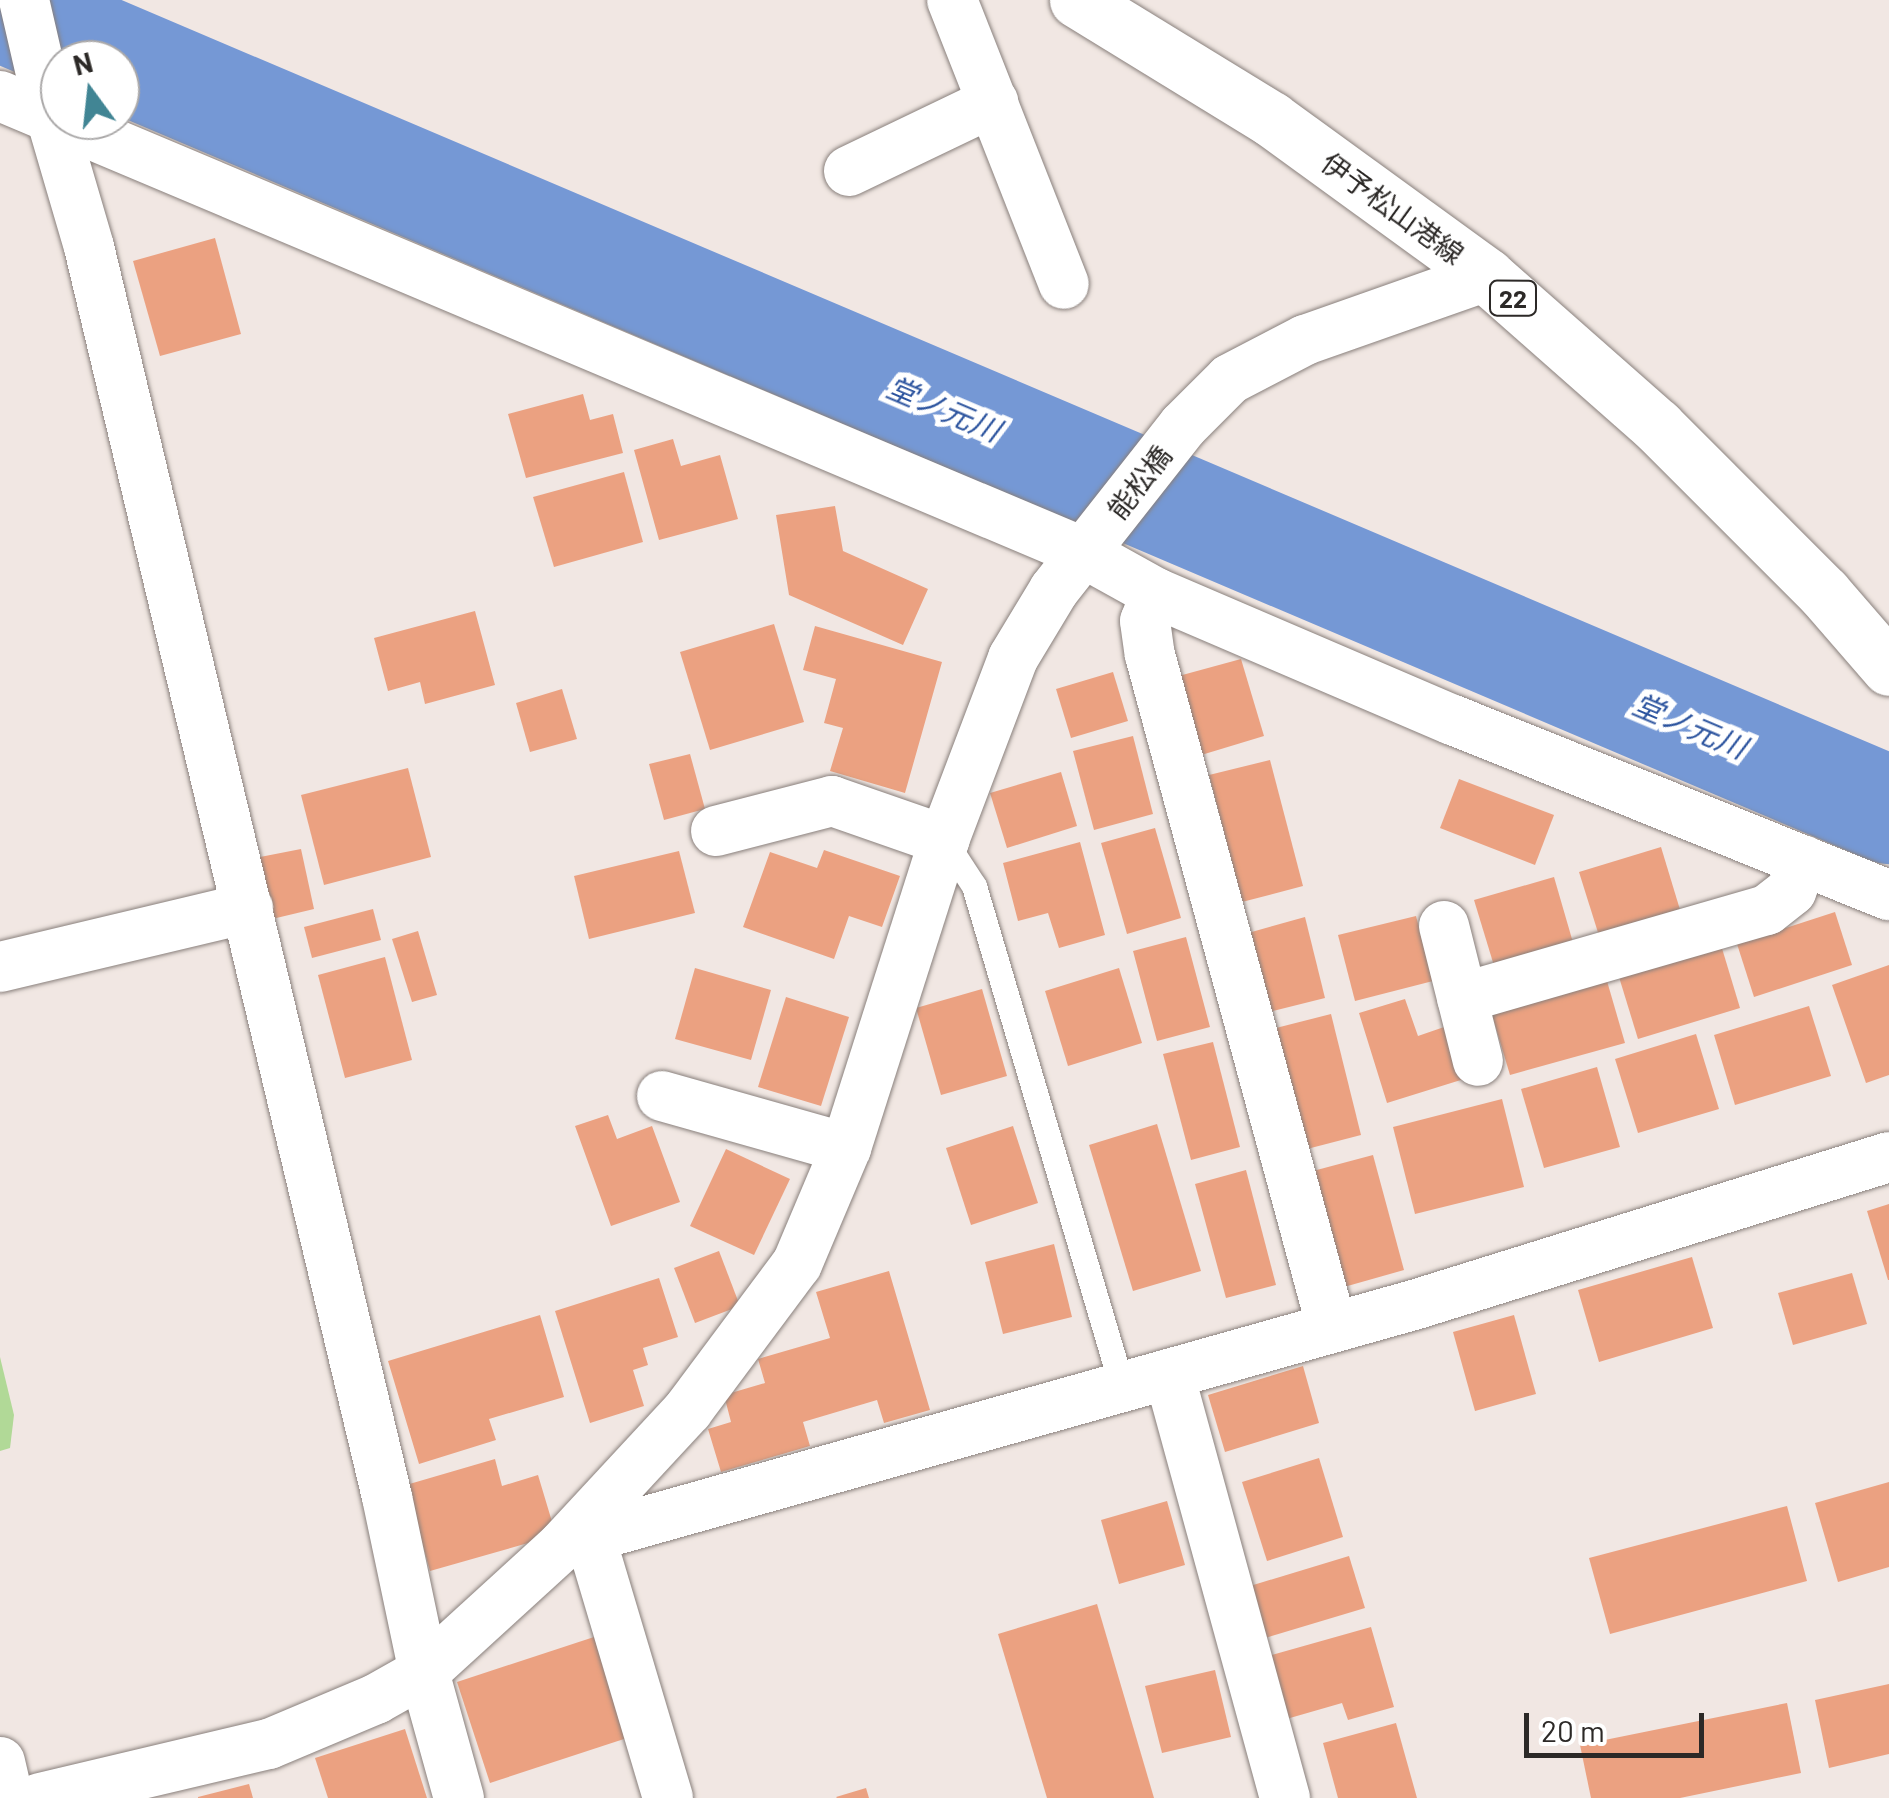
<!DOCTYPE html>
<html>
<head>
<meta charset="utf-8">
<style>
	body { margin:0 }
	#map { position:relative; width:1889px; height:1798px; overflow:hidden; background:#f1e7e3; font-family:Barlow,"Noto Sans JP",sans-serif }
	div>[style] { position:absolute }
	.green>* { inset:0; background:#b1d997 }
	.river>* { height:108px; margin:-54px; padding:0 54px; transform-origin:54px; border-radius:54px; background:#7598d5 }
	.building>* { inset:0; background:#eba181 }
	.roads { filter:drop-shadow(0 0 2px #89807c) drop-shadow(0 0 2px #89807c) }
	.service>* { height:25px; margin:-12.5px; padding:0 12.5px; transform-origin:12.5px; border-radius:12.5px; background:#fff }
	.minor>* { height:50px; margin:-25px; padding:0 25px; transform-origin:25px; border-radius:25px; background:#fff }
	.primary>* { height:55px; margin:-27.5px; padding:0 27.5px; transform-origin:27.5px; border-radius:27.5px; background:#fff }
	span { translate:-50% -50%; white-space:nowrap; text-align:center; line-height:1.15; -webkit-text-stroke:10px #fff; paint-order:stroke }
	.shield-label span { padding:2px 8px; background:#fff; border:2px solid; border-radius:8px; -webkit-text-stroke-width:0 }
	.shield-label { font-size:25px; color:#2c2927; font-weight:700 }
	.street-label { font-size:28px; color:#2c2927 }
	.water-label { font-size:30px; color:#2b539e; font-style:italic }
	.north { position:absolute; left:40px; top:40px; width:100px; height:100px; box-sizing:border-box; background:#fff; border:2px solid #aba9a9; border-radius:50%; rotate:345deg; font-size:28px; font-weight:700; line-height:40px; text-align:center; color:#2c2927 }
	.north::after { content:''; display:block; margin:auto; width:35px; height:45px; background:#418594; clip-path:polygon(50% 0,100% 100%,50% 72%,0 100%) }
	.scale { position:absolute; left:1524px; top:1713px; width:180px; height:45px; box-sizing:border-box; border:5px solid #2c2927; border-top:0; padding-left:12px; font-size:30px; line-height:35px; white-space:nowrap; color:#2c2927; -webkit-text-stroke:8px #fff; paint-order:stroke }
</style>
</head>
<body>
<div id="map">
	<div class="green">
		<i style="clip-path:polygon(0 1357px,14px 1415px,10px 1448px,0 1451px)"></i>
	</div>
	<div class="river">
		<i style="left:0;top:7px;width:2053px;rotate:23.03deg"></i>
	</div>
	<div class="building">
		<i style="clip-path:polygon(215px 238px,241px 334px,160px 356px,133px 261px)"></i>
		<i style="clip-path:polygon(583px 394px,590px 420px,613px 414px,623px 453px,526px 478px,508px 414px)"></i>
		<i style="clip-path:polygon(673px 439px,681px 466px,720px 455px,738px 519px,659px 540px,634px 450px)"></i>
		<i style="clip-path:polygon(624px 472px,643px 542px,554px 567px,533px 497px)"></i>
		<i style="clip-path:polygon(835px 506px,843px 551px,928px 589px,903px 645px,789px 595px,776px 515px)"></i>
		<i style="clip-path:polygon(475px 611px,495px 685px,425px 704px,420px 682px,388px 691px,374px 638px)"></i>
		<i style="clip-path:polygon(774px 624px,804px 722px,710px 750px,680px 652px)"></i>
		<i style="clip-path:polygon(815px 626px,942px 662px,905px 793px,830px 771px,843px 728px,824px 723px,836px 679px,803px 670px)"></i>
		<i style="clip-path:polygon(1241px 659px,1264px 736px,1198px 756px,1175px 677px)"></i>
		<i style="clip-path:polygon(1113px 672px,1128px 721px,1071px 738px,1056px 689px)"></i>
		<i style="clip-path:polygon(562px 689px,577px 739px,530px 752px,516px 703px)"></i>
		<i style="clip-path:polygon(1133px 736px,1153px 814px,1094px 830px,1073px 751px)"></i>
		<i style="clip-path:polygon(690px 754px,705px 809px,664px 820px,649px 764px)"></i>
		<i style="clip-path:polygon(1270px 760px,1303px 886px,1242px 902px,1209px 775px)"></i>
		<i style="clip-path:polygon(408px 768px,431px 857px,324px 885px,301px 795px)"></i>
		<i style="clip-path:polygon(1061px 772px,1077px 826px,1007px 848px,990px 793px)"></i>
		<i style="clip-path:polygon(1459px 779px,1554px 815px,1535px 865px,1440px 828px)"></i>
		<i style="clip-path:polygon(1155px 828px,1181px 918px,1127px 934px,1101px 843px)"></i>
		<i style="clip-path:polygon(1080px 842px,1105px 935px,1059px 948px,1048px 913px,1018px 921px,1003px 863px)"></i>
		<i style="clip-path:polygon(1661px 847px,1681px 913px,1600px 939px,1579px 872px)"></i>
		<i style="clip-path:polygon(301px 849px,314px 909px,268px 920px,255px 858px)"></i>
		<i style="clip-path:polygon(824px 850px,900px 876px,882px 927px,849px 916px,834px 959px,743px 927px,770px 852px,817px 868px)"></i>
		<i style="clip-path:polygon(679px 851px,695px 913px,589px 939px,574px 876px)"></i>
		<i style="clip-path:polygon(1554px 877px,1574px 946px,1495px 969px,1474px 900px)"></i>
		<i style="clip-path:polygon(373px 909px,381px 940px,312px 958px,304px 927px)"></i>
		<i style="clip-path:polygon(1835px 912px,1852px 965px,1754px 997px,1737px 944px)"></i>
		<i style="clip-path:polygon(1416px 916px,1433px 981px,1355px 1001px,1338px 935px)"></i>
		<i style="clip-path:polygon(1305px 917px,1325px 998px,1269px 1012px,1248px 933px)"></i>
		<i style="clip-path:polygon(418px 931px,437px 995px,412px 1002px,392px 939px)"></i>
		<i style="clip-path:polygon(1186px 937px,1210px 1027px,1157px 1041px,1133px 951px)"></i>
		<i style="clip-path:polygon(1721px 945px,1740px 1008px,1638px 1039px,1619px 977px)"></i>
		<i style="clip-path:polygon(385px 957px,412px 1060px,345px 1078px,318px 975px)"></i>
		<i style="clip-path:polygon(1889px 965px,1889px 1075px,1866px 1083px,1832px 985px)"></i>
		<i style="clip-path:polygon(695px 968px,771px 990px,751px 1060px,675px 1039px)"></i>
		<i style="clip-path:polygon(1119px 968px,1142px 1043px,1068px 1066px,1045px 991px)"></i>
		<i style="clip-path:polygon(1607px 981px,1625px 1043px,1510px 1075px,1492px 1015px)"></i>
		<i style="clip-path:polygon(982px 989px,1007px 1076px,941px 1095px,916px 1008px)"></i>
		<i style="clip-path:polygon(786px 997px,849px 1017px,821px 1106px,758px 1087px)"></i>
		<i style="clip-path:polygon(1405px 999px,1418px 1036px,1447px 1026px,1464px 1079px,1387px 1103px,1359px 1013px)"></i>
		<i style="clip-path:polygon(1809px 1006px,1831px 1076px,1735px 1105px,1714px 1035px)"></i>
		<i style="clip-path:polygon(1331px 1014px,1361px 1135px,1307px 1149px,1276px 1028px)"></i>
		<i style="clip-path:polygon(1696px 1034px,1719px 1109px,1638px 1133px,1615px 1059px)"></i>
		<i style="clip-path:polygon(1213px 1042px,1240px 1147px,1191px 1160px,1163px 1054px)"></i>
		<i style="clip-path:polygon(1597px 1067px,1620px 1147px,1544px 1168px,1521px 1089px)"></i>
		<i style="clip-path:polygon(1502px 1099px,1524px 1187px,1415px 1214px,1393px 1127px)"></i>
		<i style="clip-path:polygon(608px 1115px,617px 1139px,652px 1126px,680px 1202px,611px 1226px,575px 1126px)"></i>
		<i style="clip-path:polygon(1157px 1124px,1201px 1271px,1133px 1291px,1089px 1145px)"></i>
		<i style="clip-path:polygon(1013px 1126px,1038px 1203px,971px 1225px,946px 1148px)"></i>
		<i style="clip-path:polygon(726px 1149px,790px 1179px,754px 1255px,690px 1226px)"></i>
		<i style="clip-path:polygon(1373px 1155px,1404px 1270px,1344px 1287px,1313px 1171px)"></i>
		<i style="clip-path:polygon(1246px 1170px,1276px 1285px,1226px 1298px,1195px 1184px)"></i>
		<i style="clip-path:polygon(1889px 1204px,1889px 1280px,1888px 1280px,1867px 1211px)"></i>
		<i style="clip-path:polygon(1054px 1244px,1072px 1317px,1003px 1334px,985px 1262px)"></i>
		<i style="clip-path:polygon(719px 1251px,740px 1306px,695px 1323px,674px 1268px)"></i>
		<i style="clip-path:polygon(1692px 1257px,1713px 1328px,1599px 1362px,1578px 1290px)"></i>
		<i style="clip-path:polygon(889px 1271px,930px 1410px,884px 1423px,877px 1400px,803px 1422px,810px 1446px,721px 1472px,708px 1429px,731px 1422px,724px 1395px,765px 1383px,758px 1359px,830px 1338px,816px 1292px)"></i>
		<i style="clip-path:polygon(1852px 1273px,1867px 1324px,1793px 1345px,1778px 1293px)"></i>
		<i style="clip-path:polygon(659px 1278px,678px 1337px,643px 1348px,648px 1365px,633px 1370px,644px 1406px,590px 1423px,555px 1311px)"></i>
		<i style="clip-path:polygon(540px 1315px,564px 1397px,489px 1419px,496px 1440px,419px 1464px,388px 1361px)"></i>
		<i style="clip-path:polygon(1514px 1315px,1536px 1394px,1475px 1411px,1453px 1332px)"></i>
		<i style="clip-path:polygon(1303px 1366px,1319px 1423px,1225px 1452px,1208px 1395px)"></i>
		<i style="clip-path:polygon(1319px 1458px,1343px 1537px,1267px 1561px,1242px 1482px)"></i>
		<i style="clip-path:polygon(495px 1459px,502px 1486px,538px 1475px,556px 1535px,430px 1571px,406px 1485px)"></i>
		<i style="clip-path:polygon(1889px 1482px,1889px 1567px,1838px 1582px,1815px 1503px)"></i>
		<i style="clip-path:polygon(1167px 1501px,1185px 1565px,1119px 1584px,1101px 1520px)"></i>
		<i style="clip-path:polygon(1787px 1506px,1807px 1581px,1610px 1634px,1589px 1558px)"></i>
		<i style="clip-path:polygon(1349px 1556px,1365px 1608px,1265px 1638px,1250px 1586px)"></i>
		<i style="clip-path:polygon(1097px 1604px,1154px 1798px,1047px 1798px,998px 1634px)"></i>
		<i style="clip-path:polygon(1371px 1627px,1394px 1707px,1348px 1720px,1342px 1703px,1283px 1720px,1265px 1657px)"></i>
		<i style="clip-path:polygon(594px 1637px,627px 1738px,490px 1783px,457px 1682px)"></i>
		<i style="clip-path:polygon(1215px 1670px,1231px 1737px,1162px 1753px,1145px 1686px)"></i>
		<i style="clip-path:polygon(1889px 1684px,1889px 1754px,1829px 1768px,1815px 1700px)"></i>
		<i style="clip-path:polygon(1787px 1703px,1801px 1773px,1680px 1798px,1591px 1798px,1580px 1745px)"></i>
		<i style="clip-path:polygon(1396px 1723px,1417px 1798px,1338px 1798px,1323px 1743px)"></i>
		<i style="clip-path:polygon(405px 1729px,427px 1798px,328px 1798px,315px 1758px)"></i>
		<i style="clip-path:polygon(249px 1784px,253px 1798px,198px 1798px,198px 1797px)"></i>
		<i style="clip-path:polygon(866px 1788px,869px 1798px,837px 1798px,836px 1797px)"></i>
	</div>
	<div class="roads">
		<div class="service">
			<i style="left:944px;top:840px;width:55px;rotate:56.9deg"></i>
			<i style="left:974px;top:886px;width:522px;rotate:73.54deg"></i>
		</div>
		<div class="minor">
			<i style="left:24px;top:0;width:120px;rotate:77deg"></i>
			<i style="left:51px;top:117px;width:135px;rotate:73.7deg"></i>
			<i style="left:89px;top:247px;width:1285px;rotate:76.59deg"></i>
			<i style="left:387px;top:1497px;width:179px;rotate:78.1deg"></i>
			<i style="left:424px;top:1672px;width:131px;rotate:74.5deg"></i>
			<i style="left:952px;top:0;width:305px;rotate:68.5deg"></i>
			<i style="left:0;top:96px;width:1174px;rotate:22.85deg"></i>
			<i style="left:1082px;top:552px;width:85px;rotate:29deg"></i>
			<i style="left:1156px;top:593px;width:323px;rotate:23.2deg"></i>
			<i style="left:1453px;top:720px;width:470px;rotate:21.9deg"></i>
			<i style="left:849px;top:171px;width:160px;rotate:-25.6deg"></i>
			<i style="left:1156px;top:593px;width:30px;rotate:111deg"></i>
			<i style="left:1145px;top:621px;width:34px;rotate:82deg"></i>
			<i style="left:1150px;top:655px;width:697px;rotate:74.87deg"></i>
			<i style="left:716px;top:831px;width:120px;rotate:-14.5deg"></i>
			<i style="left:832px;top:801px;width:119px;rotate:19.2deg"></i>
			<i style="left:1444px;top:926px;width:139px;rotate:75.9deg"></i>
			<i style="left:0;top:967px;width:255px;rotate:-13.4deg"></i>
			<i style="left:1462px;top:998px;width:317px;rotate:-16.1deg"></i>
			<i style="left:1767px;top:910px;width:31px;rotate:-38deg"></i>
			<i style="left:1791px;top:891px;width:33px;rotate:-67deg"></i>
			<i style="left:662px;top:1096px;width:191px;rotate:15.8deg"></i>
			<i style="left:1169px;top:1374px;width:440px;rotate:74.7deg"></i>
			<i style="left:590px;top:1536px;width:273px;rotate:73.4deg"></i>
			<i style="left:565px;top:1544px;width:885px;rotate:-15.73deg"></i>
			<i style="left:1417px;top:1304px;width:494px;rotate:-17.3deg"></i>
			<i style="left:0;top:1762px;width:37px;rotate:77deg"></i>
			<i style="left:40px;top:1798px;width:235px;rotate:-13.3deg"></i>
			<i style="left:269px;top:1744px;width:116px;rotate:-22.8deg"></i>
			<i style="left:376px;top:1699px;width:55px;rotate:-29.4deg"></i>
			<i style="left:424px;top:1672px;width:188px;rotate:-42.4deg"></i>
			<i style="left:563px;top:1545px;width:184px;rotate:-47.2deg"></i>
			<i style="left:688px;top:1410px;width:182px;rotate:-53.3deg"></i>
			<i style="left:797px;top:1264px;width:126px;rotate:-67.1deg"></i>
			<i style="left:846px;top:1148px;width:323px;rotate:-72.3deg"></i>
			<i style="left:944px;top:840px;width:195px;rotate:-69.2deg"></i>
			<i style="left:1013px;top:658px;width:79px;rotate:-58.9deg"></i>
			<i style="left:1054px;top:590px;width:209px;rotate:-51.8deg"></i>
			<i style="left:1183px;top:426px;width:66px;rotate:-45deg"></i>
			<i style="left:1230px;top:379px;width:85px;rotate:-27.5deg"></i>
			<i style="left:1305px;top:340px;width:193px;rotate:-19.4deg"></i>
		</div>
		<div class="primary">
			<i style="left:1077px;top:0;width:228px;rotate:31.5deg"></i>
			<i style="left:1271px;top:119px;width:267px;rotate:36deg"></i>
			<i style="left:1487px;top:276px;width:227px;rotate:41.4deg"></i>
			<i style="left:1657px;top:426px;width:236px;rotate:45deg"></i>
			<i style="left:1824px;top:593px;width:99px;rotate:49.1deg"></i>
		</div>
	</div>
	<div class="shield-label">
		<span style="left:1513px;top:298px">22</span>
	</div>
	<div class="street-label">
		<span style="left:1393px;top:208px;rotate:36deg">伊予松山港線</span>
		<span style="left:1139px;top:482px;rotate:-52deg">能松橋</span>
	</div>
	<div class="water-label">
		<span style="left:944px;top:408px;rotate:23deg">堂ノ元川</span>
		<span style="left:1690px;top:725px;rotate:23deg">堂ノ元川</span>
	</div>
	<div class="north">N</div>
	<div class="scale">20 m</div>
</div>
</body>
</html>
